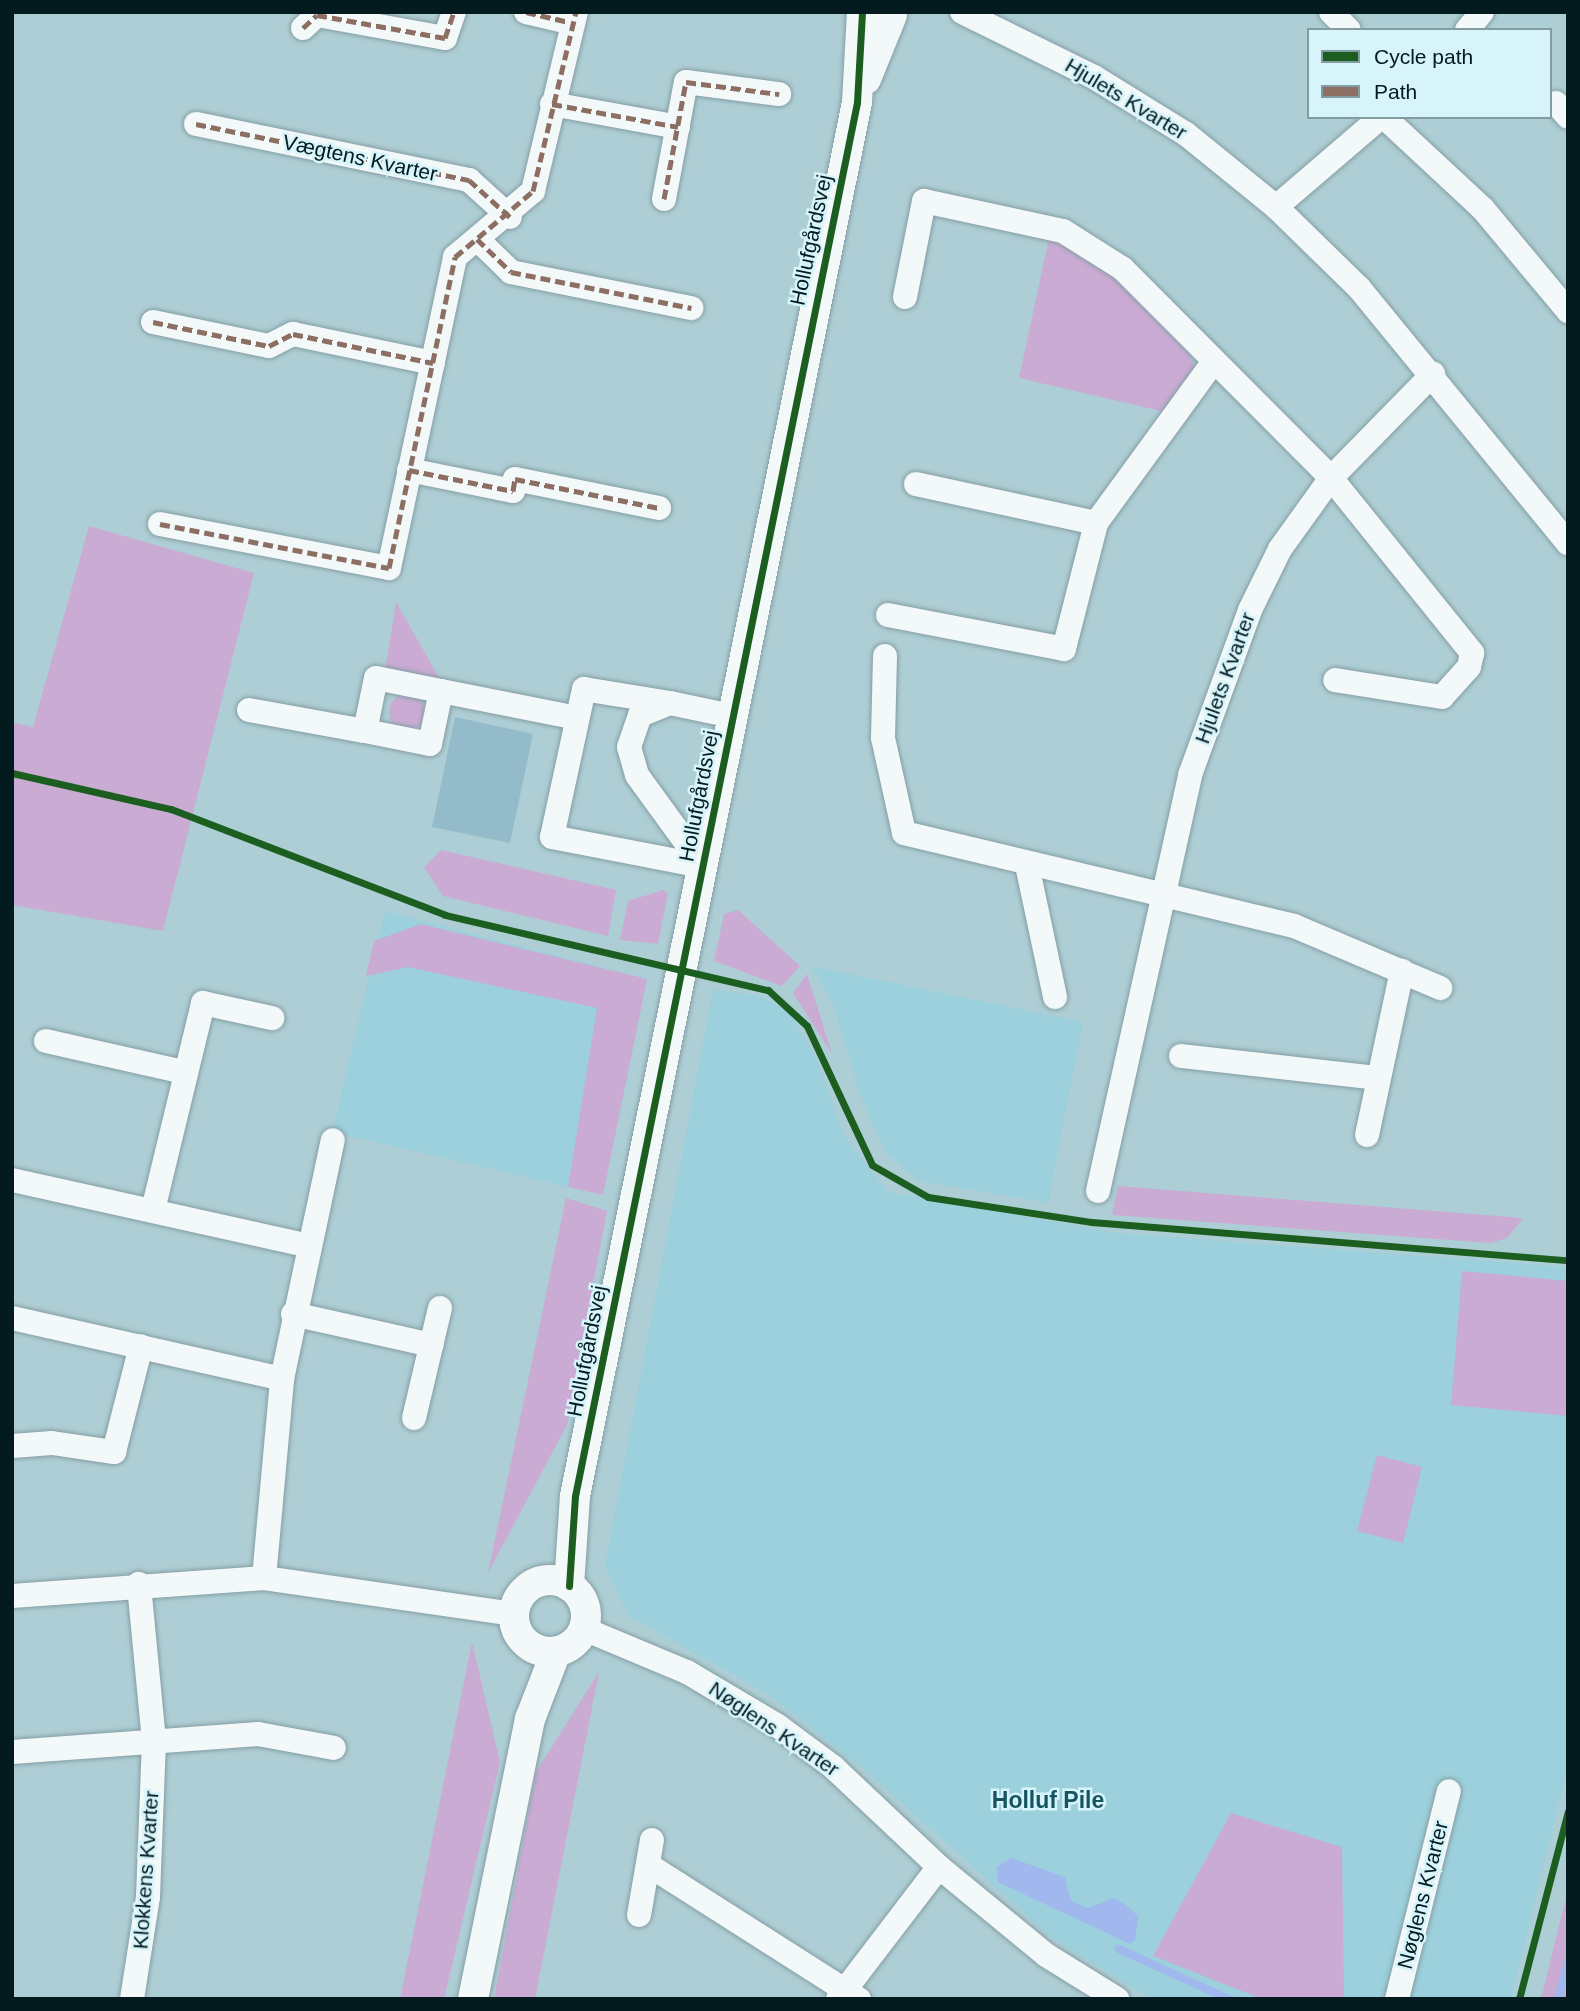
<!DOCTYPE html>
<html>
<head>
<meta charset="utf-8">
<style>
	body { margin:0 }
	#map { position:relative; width:1580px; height:2011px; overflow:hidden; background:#aeced5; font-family:Arial,sans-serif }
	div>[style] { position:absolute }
	.built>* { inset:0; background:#9bd0dc }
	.green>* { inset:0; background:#caabd4 }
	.round { border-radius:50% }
	.water>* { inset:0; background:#a1b8ee }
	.stream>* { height:8px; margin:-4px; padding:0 4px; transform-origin:4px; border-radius:4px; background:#a1b8ee }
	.building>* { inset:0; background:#94bbc9 }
	.roads { filter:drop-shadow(0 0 2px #859ea4) drop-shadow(0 0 2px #859ea4) }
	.minor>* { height:24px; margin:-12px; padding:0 12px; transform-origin:12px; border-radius:12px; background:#f3f8f9 }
	.tertiary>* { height:30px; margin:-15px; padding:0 15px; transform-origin:15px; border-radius:15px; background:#f3f8f9 }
	.tertiary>.ring { margin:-15px; padding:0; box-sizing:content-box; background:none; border:30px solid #f3f8f9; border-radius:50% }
	.quiet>* { height:5px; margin-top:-2.5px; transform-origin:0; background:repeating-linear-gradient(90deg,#8d6e63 0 10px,transparent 0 15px) }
	.cycleway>* { height:7px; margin:-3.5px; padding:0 3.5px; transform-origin:3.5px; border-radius:3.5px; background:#1b5e20 }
	span { translate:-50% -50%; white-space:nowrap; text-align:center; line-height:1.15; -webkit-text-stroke:5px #d6f4fa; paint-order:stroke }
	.street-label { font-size:21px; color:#031a1f }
	.neighbourhood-label { font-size:23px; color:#155460; font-weight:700 }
	.frame { position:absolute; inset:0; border:14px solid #031a1f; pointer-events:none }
	.legend { position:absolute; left:1307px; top:28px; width:245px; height:91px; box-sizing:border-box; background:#d6f4fa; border:2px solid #829da2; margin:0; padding:9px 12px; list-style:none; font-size:21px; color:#031a1f }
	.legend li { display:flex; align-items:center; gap:14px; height:35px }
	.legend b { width:35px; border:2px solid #829da2 }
</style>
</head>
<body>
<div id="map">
	<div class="built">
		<i style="clip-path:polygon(385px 911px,647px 979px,603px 1195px,332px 1132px)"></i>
		<i style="clip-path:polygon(811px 966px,1083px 1022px,1048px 1203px,919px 1181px,886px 1153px,861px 1097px,833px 1004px)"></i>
		<i style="clip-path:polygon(713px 990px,760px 996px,788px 1011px,816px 1058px,845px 1137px,888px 1192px,1117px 1233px,1568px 1267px,1568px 1766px,1511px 1999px,1151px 1999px,1052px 1938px,866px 1771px,770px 1696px,628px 1615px,605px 1566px)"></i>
	</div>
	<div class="green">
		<i style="clip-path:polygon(1049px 238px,1112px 273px,1187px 350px,1196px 370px,1165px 412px,1019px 378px)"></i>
		<i style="clip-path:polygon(89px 526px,254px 573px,163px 931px,12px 905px,12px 722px,33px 727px)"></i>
		<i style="clip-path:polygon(396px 602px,441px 681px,385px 670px)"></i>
		<i class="round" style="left:389px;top:694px;width:36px;height:36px"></i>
		<i style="clip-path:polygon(441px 850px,616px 890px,608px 936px,443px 896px,424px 867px)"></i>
		<i style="clip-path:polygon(663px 890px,668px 893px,658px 944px,620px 940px,628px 901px)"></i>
		<i style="clip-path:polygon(738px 910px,800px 966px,782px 986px,714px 961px,724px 914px)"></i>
		<i style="clip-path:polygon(421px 924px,647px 979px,603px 1195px,568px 1187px,597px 1008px,408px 967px,366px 976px,374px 941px)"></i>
		<i style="clip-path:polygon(807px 974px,832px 1054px,793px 993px)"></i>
		<i style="clip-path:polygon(1118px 1186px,1523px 1218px,1507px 1238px,1491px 1243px,1112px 1215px)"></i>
		<i style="clip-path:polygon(566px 1198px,607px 1211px,567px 1425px,488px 1573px)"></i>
		<i style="clip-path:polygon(1462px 1271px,1568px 1281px,1568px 1416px,1451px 1405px)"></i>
		<i style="clip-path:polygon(1377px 1455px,1422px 1467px,1403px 1543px,1357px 1531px)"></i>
		<i style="clip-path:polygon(472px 1642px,500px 1762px,444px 1999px,400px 1999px)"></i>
		<i style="clip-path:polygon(599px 1672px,535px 1999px,494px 1999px,536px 1772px)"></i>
		<i style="clip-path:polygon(1231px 1813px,1342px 1847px,1344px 1999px,1262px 1999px,1153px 1956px)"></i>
		<i style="clip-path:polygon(1568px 1889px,1568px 1999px,1541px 1999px)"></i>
	</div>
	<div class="water">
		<i style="clip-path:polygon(1011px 1858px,1065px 1877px,1071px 1901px,1088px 1908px,1114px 1898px,1126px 1905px,1138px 1916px,1135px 1940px,1130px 1944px,998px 1882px,997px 1867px)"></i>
	</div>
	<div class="stream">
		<i style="left:1119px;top:1949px;width:120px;rotate:24.6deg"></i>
		<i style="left:1558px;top:1999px;width:38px;rotate:-75deg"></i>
	</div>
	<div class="building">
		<i style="clip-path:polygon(455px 717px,533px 734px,510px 843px,432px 827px)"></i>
	</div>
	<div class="roads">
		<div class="minor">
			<i style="left:526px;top:12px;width:44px;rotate:13.1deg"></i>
			<i style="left:962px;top:12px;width:147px;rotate:26.2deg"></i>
			<i style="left:1094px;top:77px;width:108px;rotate:31.8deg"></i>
			<i style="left:1186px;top:134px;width:116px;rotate:39deg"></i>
			<i style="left:1276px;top:207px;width:116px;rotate:44.3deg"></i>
			<i style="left:1359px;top:288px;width:330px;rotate:50.7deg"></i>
			<i style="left:1331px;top:12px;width:25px;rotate:45deg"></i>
			<i style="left:303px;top:28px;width:19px;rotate:-43deg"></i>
			<i style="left:317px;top:15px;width:130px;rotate:10.2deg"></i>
			<i style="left:445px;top:38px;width:28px;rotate:-71deg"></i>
			<i style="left:1467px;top:30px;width:23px;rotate:-50deg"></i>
			<i style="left:1556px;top:103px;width:18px;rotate:49deg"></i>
			<i style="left:552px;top:104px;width:128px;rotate:10.3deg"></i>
			<i style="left:1384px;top:117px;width:135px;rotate:42.9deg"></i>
			<i style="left:1483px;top:209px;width:133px;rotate:50.2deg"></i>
			<i style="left:196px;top:124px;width:279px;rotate:11.6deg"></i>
			<i style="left:469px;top:180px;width:55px;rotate:42.1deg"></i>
			<i style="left:664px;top:199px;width:119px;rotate:-79.4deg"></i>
			<i style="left:686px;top:82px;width:94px;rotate:7.4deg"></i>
			<i style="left:1276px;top:207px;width:138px;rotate:-40.6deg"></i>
			<i style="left:477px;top:239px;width:47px;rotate:44.1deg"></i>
			<i style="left:511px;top:272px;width:184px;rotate:11.3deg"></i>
			<i style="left:905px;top:297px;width:98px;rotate:-78.8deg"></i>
			<i style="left:924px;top:201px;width:142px;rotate:12.2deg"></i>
			<i style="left:1063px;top:231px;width:71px;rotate:32.3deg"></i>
			<i style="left:1123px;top:269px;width:295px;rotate:45.1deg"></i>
			<i style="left:1331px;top:478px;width:225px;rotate:51.1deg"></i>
			<i style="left:1472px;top:653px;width:14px;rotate:102deg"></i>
			<i style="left:1469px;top:667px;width:40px;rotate:132deg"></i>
			<i style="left:1442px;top:697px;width:108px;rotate:-171deg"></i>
			<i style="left:153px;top:322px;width:118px;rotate:11.7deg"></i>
			<i style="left:269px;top:346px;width:27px;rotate:-27deg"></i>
			<i style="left:293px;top:334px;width:143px;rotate:11.7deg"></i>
			<i style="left:409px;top:470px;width:106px;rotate:11.4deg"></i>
			<i style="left:513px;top:491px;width:12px;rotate:-81deg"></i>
			<i style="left:515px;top:479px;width:147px;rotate:11.4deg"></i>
			<i style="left:916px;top:484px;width:184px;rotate:12.2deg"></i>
			<i style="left:160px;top:524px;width:233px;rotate:10.9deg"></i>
			<i style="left:389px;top:568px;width:318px;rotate:-78deg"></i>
			<i style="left:455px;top:257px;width:102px;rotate:-40.2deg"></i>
			<i style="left:533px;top:191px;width:184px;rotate:-76.5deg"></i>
			<i style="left:888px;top:615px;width:179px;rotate:10.9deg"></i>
			<i style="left:1064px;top:649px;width:130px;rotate:-75.7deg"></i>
			<i style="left:1096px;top:523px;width:200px;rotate:-53.9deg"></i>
			<i style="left:885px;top:656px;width:82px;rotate:91.4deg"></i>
			<i style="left:883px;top:738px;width:97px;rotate:77.5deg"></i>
			<i style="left:904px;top:833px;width:401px;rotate:13.4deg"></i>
			<i style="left:1294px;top:926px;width:159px;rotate:23deg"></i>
			<i style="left:441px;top:691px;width:139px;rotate:11.2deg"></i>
			<i style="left:670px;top:703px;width:87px;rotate:-170.8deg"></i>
			<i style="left:584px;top:689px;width:151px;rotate:102.2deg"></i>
			<i style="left:552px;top:837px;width:154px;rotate:10.9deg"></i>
			<i style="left:249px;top:710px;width:118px;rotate:10.3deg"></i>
			<i style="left:365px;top:731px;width:54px;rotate:-78.3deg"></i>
			<i style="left:376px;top:678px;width:66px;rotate:11.3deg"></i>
			<i style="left:441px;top:691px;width:54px;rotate:101.7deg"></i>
			<i style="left:430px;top:744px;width:66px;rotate:-168.7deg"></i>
			<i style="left:1027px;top:865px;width:135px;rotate:78deg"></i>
			<i style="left:703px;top:866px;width:112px;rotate:-126deg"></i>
			<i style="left:637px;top:775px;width:29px;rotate:-106deg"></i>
			<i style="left:629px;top:747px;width:34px;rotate:-71deg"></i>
			<i style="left:640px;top:715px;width:32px;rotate:-22deg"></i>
			<i style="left:670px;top:703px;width:63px;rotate:11.8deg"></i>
			<i style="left:46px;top:1041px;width:141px;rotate:12.7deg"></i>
			<i style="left:1181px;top:1056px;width:196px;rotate:6.4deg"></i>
			<i style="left:1367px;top:1135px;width:168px;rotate:-78deg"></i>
			<i style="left:12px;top:1180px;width:304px;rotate:12.5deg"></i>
			<i style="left:1098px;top:1191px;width:426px;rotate:-77.5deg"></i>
			<i style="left:1190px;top:775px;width:176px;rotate:-70deg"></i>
			<i style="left:1250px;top:610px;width:68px;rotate:-63.8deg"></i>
			<i style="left:1280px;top:549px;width:87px;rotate:-54.3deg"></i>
			<i style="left:1331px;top:478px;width:146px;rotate:-45.6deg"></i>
			<i style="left:153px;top:1210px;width:213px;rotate:-76.4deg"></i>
			<i style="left:203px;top:1003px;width:71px;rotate:12.3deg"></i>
			<i style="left:293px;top:1314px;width:142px;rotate:12.6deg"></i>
			<i style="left:12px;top:1318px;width:277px;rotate:12.7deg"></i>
			<i style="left:414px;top:1418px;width:113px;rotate:-76.7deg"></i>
			<i style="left:12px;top:1446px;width:40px;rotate:-4.3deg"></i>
			<i style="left:52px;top:1443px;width:63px;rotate:8.3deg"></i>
			<i style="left:114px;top:1452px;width:109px;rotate:-75.7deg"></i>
			<i style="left:264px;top:1578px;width:200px;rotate:-84.8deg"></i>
			<i style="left:282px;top:1379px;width:244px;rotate:-78deg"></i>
			<i style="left:12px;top:1596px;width:253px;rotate:-4.1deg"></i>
			<i style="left:264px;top:1578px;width:253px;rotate:8.2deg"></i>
			<i style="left:584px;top:1629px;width:112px;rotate:22.7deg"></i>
			<i style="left:687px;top:1672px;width:106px;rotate:30.7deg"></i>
			<i style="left:778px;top:1726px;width:69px;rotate:36.7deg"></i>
			<i style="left:833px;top:1767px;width:146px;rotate:43.3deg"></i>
			<i style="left:939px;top:1867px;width:139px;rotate:39.4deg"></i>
			<i style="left:1046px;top:1955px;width:84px;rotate:31.8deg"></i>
			<i style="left:12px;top:1752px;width:247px;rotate:-4.2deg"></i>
			<i style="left:258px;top:1734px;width:77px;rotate:10.4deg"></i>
			<i style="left:650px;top:1866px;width:248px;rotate:32.5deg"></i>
			<i style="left:639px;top:1915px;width:76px;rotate:-80.2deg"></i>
			<i style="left:132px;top:1999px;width:103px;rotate:-81.1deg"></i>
			<i style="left:148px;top:1897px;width:156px;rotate:-87.8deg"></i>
			<i style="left:154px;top:1741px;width:158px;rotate:-95.5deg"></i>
			<i style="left:838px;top:1999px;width:166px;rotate:-52.6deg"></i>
			<i style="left:1397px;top:1999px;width:214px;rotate:-76deg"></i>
		</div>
		<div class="tertiary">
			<i style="left:866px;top:79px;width:69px;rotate:-67.9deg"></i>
			<i class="ring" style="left:514px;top:1580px;width:42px;height:42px"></i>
			<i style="left:569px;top:1586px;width:90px;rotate:-86.2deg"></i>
			<i style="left:575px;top:1496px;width:1422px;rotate:-78.56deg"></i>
			<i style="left:857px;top:102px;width:90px;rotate:-86.8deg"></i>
			<i style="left:473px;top:1999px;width:286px;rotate:-78.5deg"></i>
			<i style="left:530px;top:1719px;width:72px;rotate:-68.8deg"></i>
		</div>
	</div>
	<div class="quiet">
		<i style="left:526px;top:12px;width:44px;rotate:13.1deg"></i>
		<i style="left:303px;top:28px;width:19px;rotate:-43deg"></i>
		<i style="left:317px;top:15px;width:130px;rotate:10.2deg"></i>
		<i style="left:445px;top:38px;width:28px;rotate:-71deg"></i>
		<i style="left:552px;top:104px;width:128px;rotate:10.3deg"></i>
		<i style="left:196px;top:124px;width:279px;rotate:11.6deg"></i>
		<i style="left:469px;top:180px;width:55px;rotate:42.1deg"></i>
		<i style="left:664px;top:199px;width:119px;rotate:-79.4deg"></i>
		<i style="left:686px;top:82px;width:94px;rotate:7.4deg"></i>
		<i style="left:477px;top:239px;width:47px;rotate:44.1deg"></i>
		<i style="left:511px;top:272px;width:184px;rotate:11.3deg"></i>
		<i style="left:153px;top:322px;width:118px;rotate:11.7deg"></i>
		<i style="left:269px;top:346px;width:27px;rotate:-27deg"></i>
		<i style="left:293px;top:334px;width:143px;rotate:11.7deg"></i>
		<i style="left:409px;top:470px;width:106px;rotate:11.4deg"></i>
		<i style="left:513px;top:491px;width:12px;rotate:-81deg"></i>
		<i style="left:515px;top:479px;width:147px;rotate:11.4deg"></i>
		<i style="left:160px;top:524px;width:233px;rotate:10.9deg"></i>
		<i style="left:389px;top:568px;width:318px;rotate:-78deg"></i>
		<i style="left:455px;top:257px;width:102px;rotate:-40.2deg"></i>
		<i style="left:533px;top:191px;width:184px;rotate:-76.5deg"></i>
	</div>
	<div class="cycleway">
		<i style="left:12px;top:773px;width:163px;rotate:12.8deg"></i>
		<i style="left:171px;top:809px;width:294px;rotate:21.1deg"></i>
		<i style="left:445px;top:915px;width:332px;rotate:13.1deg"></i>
		<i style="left:768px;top:990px;width:53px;rotate:42.7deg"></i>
		<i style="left:807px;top:1026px;width:153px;rotate:64.9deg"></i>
		<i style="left:872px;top:1165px;width:64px;rotate:29.7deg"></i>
		<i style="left:928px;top:1197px;width:166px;rotate:8.7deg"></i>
		<i style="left:1092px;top:1222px;width:478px;rotate:4.6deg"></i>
		<i style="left:569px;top:1586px;width:90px;rotate:-86.2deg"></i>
		<i style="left:575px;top:1496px;width:1422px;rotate:-78.56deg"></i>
		<i style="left:857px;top:102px;width:90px;rotate:-86.8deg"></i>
		<i style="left:1519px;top:1999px;width:194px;rotate:-75.4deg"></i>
	</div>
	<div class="street-label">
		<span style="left:1126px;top:99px;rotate:31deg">Hjulets Kvarter</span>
		<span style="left:360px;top:158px;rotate:12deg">Vægtens Kvarter</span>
		<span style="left:811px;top:240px;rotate:-78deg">Hollufgårdsvej</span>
		<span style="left:1225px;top:678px;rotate:-70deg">Hjulets Kvarter</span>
		<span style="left:699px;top:796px;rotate:-79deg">Hollufgårdsvej</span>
		<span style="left:587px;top:1351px;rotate:-79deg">Hollufgårdsvej</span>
		<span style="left:774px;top:1729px;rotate:34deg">Nøglens Kvarter</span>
		<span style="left:146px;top:1870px;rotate:-86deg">Klokkens Kvarter</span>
		<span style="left:1423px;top:1895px;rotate:-76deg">Nøglens Kvarter</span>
	</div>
	<div class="neighbourhood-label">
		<span style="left:1048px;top:1800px">Holluf Pile</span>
	</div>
	<div class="frame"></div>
	<ul class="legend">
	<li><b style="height:9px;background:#1b5e20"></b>Cycle path</li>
	<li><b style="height:9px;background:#8d6e63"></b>Path</li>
	</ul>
</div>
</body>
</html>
